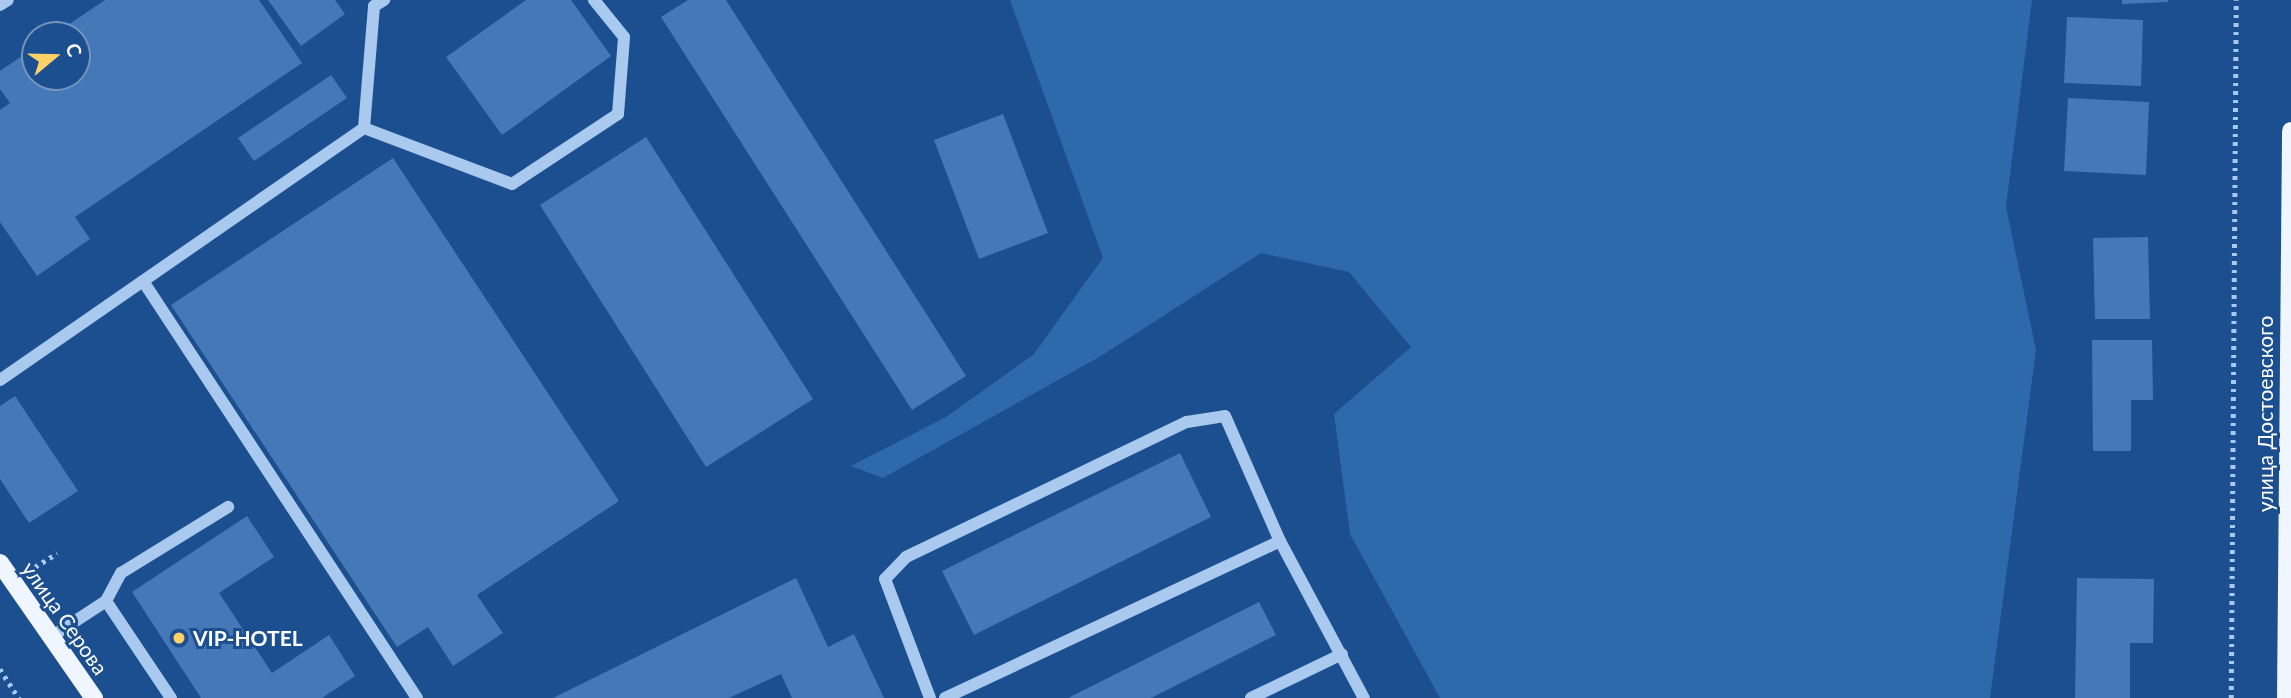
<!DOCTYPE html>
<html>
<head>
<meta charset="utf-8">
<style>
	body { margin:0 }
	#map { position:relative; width:2291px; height:698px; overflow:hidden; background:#1b4f8f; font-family:Lato,sans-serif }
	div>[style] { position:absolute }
	.green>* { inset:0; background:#2e69ad }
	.building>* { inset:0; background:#4478b7 }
	.path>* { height:4.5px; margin-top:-2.25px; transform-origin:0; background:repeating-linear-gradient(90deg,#a9c9ee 0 3.5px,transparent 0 8.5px) }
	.minor>* { height:12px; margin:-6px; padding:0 6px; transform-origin:6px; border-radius:6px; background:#a9c9ee }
	.major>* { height:18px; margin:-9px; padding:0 9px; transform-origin:9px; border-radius:9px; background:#f0f6ff }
	.dots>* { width:19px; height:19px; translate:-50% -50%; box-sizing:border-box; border:4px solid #1b4f8f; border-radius:50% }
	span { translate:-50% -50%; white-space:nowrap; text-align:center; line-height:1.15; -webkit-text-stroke:6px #1b4f8f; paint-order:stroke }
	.street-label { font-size:21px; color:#fff }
	.poi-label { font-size:21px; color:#fff; font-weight:700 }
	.left { translate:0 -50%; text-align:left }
	.north { position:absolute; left:21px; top:21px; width:70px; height:70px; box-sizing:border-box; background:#1b4f8f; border:2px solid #7695bc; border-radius:50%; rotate:71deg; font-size:19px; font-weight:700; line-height:28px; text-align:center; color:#fff }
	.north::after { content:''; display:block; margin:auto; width:24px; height:32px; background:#ffd166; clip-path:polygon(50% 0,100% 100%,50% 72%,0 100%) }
</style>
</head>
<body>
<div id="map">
	<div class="green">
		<i style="clip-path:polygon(1010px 0,2032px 0,2006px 207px,2036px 350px,1990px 698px,1440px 698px,1350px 534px,1334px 414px,1411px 347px,1349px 272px,1261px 253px,1101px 356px,883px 478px,851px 466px,946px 417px,1033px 355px,1103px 258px)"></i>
	</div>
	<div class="building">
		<i style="clip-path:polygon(105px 0,259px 0,302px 63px,75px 217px,90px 239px,37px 276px,0 222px,0 110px,10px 103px,0 89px,0 71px,35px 47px,35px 77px,77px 77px,77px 35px,53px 35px)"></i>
		<i style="clip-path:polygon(268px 0,335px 0,345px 14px,301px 46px)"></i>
		<i style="clip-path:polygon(526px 0,571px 0,611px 56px,502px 135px,446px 57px)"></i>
		<i style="clip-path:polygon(688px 0,726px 0,966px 376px,912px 410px,661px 17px)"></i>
		<i style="clip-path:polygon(2122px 0,2168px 0,2168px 2px,2122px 4px)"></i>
		<i style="clip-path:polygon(2067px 17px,2143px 20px,2141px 86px,2064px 83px)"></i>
		<i style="clip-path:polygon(331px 75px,347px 98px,254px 161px,238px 138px)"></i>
		<i style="clip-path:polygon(2068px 98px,2149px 102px,2146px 175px,2064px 171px)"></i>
		<i style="clip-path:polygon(1003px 114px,1048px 233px,979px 259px,934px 140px)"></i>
		<i style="clip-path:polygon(646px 137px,813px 399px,706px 467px,540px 205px)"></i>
		<i style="clip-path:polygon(393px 158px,619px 501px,477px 595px,503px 633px,453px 666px,428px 627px,397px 647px,171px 305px)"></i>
		<i style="clip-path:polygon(2148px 237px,2150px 319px,2095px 319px,2093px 238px)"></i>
		<i style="clip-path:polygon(2092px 340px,2152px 340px,2153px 400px,2131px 400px,2131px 451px,2093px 451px)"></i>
		<i style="clip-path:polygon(15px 396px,78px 491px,29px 523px,0 479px,0 406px)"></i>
		<i style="clip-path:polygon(1180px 453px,1211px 517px,974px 635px,942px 571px)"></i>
		<i style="clip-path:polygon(247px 516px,274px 557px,219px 593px,272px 673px,329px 635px,355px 676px,322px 698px,201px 698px,132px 592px)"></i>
		<i style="clip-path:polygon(796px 578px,828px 647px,854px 634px,884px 698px,792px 698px,781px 674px,729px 698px,553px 698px)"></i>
		<i style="clip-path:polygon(2077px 578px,2154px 579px,2153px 643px,2130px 643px,2130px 698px,2075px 698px)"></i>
		<i style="clip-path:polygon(1259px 602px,1276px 635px,1151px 698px,1068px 698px)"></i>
	</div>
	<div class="path">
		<i style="left:35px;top:567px;width:26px;rotate:-32deg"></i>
		<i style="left:0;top:669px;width:35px;rotate:57deg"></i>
		<i style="left:2231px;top:698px;width:698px;rotate:-89.59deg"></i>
	</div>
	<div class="minor">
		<i style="left:0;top:5px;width:9px;rotate:-32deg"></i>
		<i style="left:364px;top:128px;width:158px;rotate:20.7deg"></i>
		<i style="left:512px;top:184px;width:127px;rotate:-33.4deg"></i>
		<i style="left:618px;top:114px;width:77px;rotate:-85.5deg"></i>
		<i style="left:624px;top:37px;width:48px;rotate:-129deg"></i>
		<i style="left:364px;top:128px;width:122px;rotate:-85.3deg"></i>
		<i style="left:374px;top:6px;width:12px;rotate:-31deg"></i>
		<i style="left:143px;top:281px;width:499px;rotate:56.7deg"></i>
		<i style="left:0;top:380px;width:443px;rotate:-34.7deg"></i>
		<i style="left:106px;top:601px;width:117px;rotate:56.2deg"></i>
		<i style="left:51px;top:637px;width:66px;rotate:-33.2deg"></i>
		<i style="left:106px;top:601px;width:32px;rotate:-62deg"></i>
		<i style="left:121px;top:573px;width:126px;rotate:-31.7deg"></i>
		<i style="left:930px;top:698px;width:127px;rotate:-110.7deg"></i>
		<i style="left:885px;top:579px;width:30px;rotate:-46deg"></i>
		<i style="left:906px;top:557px;width:312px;rotate:-25.7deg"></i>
		<i style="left:1187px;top:422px;width:38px;rotate:-9deg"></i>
		<i style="left:1225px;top:416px;width:137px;rotate:66.3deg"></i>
		<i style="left:1280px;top:541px;width:178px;rotate:61.9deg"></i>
		<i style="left:945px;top:698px;width:370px;rotate:-25.1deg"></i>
		<i style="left:1251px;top:698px;width:101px;rotate:-25.8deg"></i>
	</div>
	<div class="major">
		<i style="left:0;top:563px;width:165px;rotate:55.2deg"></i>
		<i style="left:2286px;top:698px;width:567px;rotate:-89.49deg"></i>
	</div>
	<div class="dots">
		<i style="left:179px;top:638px;background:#ffd166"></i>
	</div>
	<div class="street-label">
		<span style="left:2265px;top:414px;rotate:-90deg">улица Достоевского</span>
		<span style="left:65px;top:618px;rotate:55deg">улица Серова</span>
	</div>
	<div class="poi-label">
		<span class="left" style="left:193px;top:638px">VIP-HOTEL</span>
	</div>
	<div class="north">С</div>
</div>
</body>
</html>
